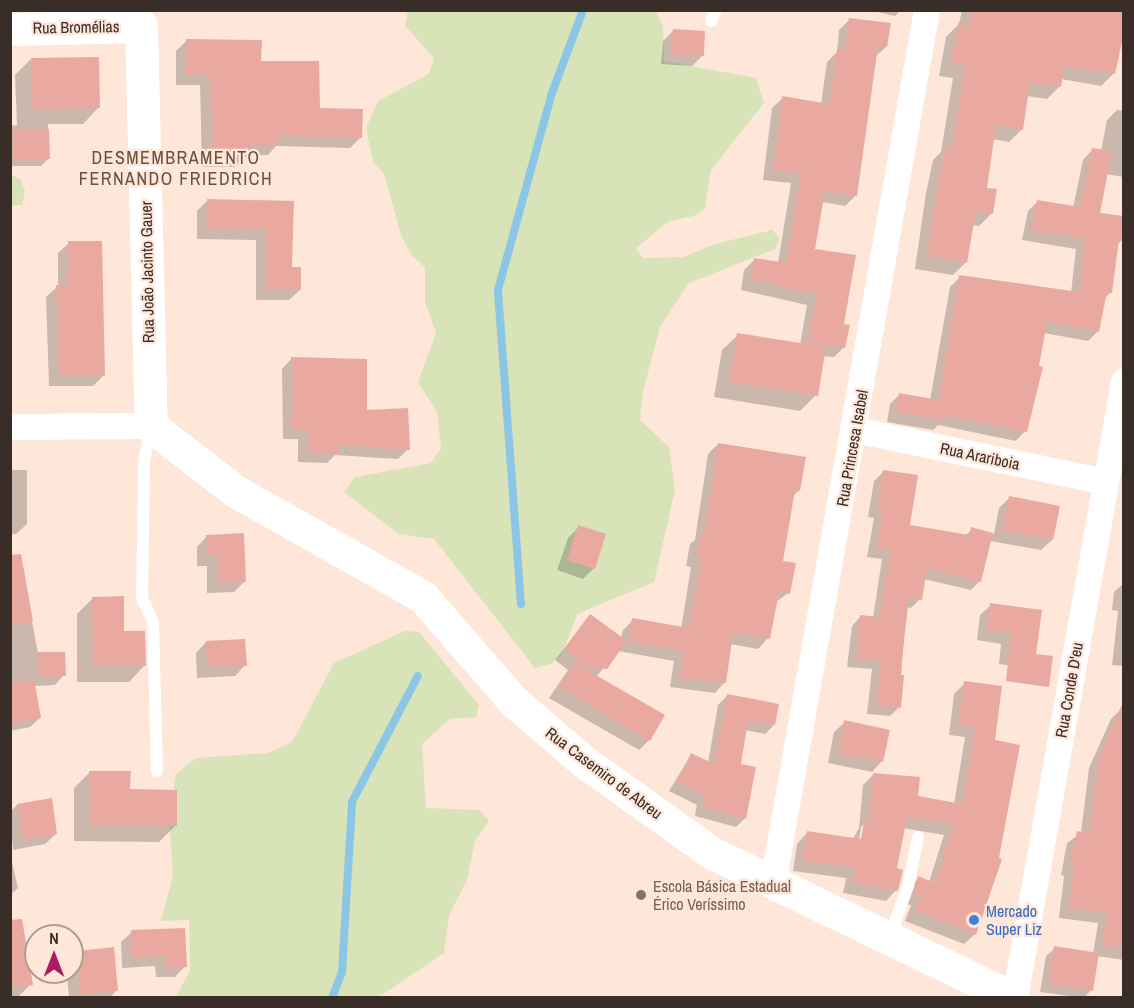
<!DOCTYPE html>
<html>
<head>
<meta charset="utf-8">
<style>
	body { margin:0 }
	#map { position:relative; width:1134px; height:1008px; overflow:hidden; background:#fee6d9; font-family:"Archivo Narrow",sans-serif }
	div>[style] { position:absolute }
	.green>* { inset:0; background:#d9e3b8 }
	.shadow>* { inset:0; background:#0003 }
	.stream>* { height:8px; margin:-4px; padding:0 4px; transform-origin:4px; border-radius:4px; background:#8bc6e7 }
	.building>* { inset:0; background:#e9a9a0 }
	.lane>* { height:12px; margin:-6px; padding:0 6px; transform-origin:6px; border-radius:6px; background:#fff }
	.street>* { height:26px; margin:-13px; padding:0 13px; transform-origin:13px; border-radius:13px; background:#fff }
	.secondary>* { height:33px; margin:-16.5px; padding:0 16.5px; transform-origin:16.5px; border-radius:16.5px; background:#fff }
	.dots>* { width:16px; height:16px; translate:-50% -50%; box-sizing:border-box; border:3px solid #fee6d9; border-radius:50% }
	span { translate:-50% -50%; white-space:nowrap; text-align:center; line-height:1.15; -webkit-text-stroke:4.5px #fee6d9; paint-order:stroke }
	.street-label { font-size:16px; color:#382d27 }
	.education-label { font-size:16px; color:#785e54 }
	.left { translate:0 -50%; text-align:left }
	.shop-label { font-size:16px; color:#366cbe }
	.neighbourhood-label { font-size:18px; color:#685042; letter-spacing:1.5px }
	.frame { position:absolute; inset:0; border:12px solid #382d27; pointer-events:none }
	.north { position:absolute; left:24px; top:924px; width:60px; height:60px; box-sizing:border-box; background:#fee6d9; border:2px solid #af9c92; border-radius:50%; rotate:0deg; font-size:16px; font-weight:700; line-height:24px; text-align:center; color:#382d27 }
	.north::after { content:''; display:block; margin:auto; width:21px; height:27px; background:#a91e63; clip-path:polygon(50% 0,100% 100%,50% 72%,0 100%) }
</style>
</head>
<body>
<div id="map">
	<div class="green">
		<i style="clip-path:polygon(408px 11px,655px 11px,663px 25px,664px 61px,756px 78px,764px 103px,711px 170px,705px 209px,694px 216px,669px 221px,636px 248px,643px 258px,683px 257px,715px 244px,772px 230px,780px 238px,775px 249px,689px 283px,660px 327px,643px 391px,640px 420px,669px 447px,675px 490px,654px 582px,577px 614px,562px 655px,551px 664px,535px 668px,434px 539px,399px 534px,344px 492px,355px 477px,431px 463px,441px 448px,437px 412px,418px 382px,436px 333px,425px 302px,425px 267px,412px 256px,401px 235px,384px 174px,373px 162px,366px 128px,378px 101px,429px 74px,434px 58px,405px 26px)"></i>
		<i style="clip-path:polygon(10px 174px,21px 180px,25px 191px,22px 205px,11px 205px)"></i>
		<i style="clip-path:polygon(405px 631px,419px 632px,479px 705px,476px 717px,450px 719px,422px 744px,426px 808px,479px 810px,489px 821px,475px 841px,467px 880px,449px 915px,444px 953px,379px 997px,176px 997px,190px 970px,189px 920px,161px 921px,173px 876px,169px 821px,176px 774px,196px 758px,268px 753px,292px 742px,334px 663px)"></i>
	</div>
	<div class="shadow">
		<i style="clip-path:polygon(869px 10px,901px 10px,895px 16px)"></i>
		<i style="clip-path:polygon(962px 10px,1124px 10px,1124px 37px,1119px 42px,1114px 73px,1101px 86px,1061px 79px,1059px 87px,1047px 99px,1027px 96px,1022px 129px,1009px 142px,992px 139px,986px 189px,992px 213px,979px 226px,972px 225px,966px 262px,953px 275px,915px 269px,926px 193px,933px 160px,941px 152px,953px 78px,939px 76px,946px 37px,959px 24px)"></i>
		<i style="clip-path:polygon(850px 19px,886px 47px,875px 57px,856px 195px,845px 206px,822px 202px,813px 250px,842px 325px,844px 347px,834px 357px,823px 356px,816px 395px,800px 411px,714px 397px,722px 350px,738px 335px,800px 345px,807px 305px,741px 290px,744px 270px,755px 259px,778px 263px,791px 183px,763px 180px,772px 108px,783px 98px,821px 104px,827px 62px,837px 52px,839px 30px)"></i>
		<i style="clip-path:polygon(674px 30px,702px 56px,692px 66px,661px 64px,663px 41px)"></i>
		<i style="clip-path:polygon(187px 40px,260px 62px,318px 109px,361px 137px,350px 148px,276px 146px,268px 155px,245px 155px,235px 167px,202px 167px,200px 85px,176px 85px,176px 51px)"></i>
		<i style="clip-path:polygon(31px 59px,98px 108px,83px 124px,48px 124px,49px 158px,41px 166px,10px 166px,10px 126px,17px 125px,15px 75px)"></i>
		<i style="clip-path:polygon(1117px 110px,1124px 111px,1124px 177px,1106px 174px,1098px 214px,1123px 239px,1116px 246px,1111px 292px,1104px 299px,1098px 331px,1088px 341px,1044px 333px,1025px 431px,1016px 441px,938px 425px,933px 430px,887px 422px,890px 404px,900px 394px,930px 400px,950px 287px,960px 277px,1071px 293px,1076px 249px,1022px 240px,1028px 211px,1037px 202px,1073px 208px,1083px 160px,1092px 150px,1101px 151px,1107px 120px)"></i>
		<i style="clip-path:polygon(208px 200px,292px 202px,290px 268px,300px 290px,289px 300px,256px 300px,256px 240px,197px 239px,197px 211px)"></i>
		<i style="clip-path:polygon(69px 243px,104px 375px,93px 386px,49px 386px,46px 297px,58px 286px,58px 253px)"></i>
		<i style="clip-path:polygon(10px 318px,12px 371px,10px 373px)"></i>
		<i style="clip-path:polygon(292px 358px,365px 411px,408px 449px,398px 459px,335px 455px,327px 463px,298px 462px,298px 439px,283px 439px,282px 369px)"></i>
		<i style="clip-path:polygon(718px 444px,799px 490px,793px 496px,782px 562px,788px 593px,775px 603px,768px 638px,758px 649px,730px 644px,725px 682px,715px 693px,670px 687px,674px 661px,618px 651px,596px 677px,649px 740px,639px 750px,549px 698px,568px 670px,555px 660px,590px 616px,621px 638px,623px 630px,633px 620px,681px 629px,691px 567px,686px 566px,690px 544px,695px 540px,708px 454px)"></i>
		<i style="clip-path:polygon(10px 470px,27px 470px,27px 524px,16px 534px,10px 534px)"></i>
		<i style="clip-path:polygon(883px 472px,908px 526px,965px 536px,972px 529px,994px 534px,999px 508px,1009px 498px,1052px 540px,1041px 550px,990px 541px,980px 581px,971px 590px,924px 579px,920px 599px,911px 608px,906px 607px,899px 707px,890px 716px,867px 714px,872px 669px,847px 667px,852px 626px,861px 616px,873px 618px,882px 559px,867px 557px,874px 518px,868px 517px,874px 481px)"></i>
		<i style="clip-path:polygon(579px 527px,594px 568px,583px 579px,557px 570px,568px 538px)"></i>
		<i style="clip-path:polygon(207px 536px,244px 582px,234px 592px,207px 593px,207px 566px,197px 566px,197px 547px)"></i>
		<i style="clip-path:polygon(1124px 583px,1124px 666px,1112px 665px,1118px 611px,1112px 610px,1114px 592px)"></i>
		<i style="clip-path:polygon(25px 585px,38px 653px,63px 653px,64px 675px,55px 685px,34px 686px,40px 718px,30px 727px,10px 731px,10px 587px)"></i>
		<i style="clip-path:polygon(93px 598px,144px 666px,129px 682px,77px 682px,77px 614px)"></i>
		<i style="clip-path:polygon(991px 605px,1034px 656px,1024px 667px,999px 664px,1001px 644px,977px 640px,980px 615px)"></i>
		<i style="clip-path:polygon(206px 642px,245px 665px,235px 676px,197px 678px,196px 653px)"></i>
		<i style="clip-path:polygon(evenodd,965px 683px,1000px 687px,975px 934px,964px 944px,905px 921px,911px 905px,904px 904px,908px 889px,919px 878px,929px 882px,944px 835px,903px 828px,895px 869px,896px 890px,886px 901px,843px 893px,846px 878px,793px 871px,797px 844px,807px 833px,853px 839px,859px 828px,863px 785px,874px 774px,916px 797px,954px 804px,965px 737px,949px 735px,954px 694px,965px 683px,865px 823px,861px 846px,858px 846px,861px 827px,865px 823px)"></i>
		<i style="clip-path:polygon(727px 696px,774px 725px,765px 734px,745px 730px,739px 765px,745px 818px,736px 827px,695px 816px,697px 805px,669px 791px,691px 755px,708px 763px,718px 705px)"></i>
		<i style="clip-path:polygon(1121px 709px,1124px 960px,1097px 956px,1091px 990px,1084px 998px,1040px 992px,1046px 956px,1055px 948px,1093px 954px,1098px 923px,1059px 918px,1064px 876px,1061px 875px,1067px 843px,1081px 833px,1089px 768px,1111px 719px)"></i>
		<i style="clip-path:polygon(845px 722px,882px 761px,872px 772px,828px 763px,834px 732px)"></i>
		<i style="clip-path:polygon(90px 772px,129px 791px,175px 826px,159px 842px,74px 841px,74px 788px)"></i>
		<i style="clip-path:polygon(17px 805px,56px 834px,45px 844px,13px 850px,10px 812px)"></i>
		<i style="clip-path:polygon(10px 853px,18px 888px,10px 895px)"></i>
		<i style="clip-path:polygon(132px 932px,185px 966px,175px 977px,156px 977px,155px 966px,122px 968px,121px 942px)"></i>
		<i style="clip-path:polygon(10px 948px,31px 984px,19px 996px,12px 998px)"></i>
		<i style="clip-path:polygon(76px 953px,117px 990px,110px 998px,69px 998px,67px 972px,72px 972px,72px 957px)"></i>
	</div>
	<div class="stream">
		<i style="left:521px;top:604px;width:315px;rotate:-94.2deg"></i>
		<i style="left:498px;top:290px;width:204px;rotate:-74.7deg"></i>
		<i style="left:552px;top:93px;width:89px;rotate:-69.5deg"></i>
		<i style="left:332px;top:998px;width:28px;rotate:-69deg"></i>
		<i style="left:342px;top:972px;width:170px;rotate:-86.6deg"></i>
		<i style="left:352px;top:802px;width:142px;rotate:-62.4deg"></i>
	</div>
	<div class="building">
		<i style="clip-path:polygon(972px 10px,1124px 10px,1124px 33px,1115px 74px,1064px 66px,1061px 87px,1030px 82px,1023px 130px,996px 125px,987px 188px,997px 189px,993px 214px,976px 211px,967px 263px,927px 256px,938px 180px,946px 146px,952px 147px,965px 66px,951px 63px,958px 23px,969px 25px)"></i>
		<i style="clip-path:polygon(849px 18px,891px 23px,887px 47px,878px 46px,857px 196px,825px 191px,815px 249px,856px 255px,844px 324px,850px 325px,845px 348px,808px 342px,817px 294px,751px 280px,754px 258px,786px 263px,801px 173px,773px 170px,782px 96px,829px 104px,837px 49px,845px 51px)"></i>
		<i style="clip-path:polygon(673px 29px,705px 31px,704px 56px,671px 54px)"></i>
		<i style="clip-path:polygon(186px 39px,262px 40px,261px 61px,319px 61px,320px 108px,363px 109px,362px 138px,280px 136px,280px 145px,247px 145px,247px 157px,212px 157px,210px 75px,186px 75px)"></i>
		<i style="clip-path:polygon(99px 57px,100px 108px,32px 110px,31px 58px)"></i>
		<i style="clip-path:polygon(49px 129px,50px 159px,14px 159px,14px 130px)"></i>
		<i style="clip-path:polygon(1092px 148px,1112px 151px,1100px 213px,1124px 216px,1124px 240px,1119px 239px,1112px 293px,1107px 292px,1099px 332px,1047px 322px,1039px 366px,1043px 367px,1027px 432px,945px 415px,944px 421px,896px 412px,899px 393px,938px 400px,959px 275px,1079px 292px,1085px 239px,1031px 230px,1037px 200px,1080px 207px)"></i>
		<i style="clip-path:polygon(207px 199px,294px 201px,292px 267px,301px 267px,301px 290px,266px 290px,266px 230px,206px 229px)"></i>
		<i style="clip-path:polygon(68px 241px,102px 241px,105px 376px,59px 376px,56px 285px,68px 285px)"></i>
		<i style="clip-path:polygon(737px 333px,826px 347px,818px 396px,729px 382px)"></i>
		<i style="clip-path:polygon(291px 357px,367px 359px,367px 410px,408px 408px,410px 450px,339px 445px,339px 453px,307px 452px,308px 430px,292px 429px)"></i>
		<i style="clip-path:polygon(718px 443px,806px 457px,800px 491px,795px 490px,783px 561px,796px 563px,790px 594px,779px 592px,770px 639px,733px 633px,726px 683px,679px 678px,683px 651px,628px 641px,632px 618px,689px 628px,701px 558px,695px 556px,700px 533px,704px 533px)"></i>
		<i style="clip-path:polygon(883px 470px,918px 475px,910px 525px,969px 535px,971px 527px,993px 533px,981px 582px,927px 569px,922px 600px,909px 597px,900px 675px,904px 675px,901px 708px,876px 705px,881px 661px,856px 658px,860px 615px,879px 617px,891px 551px,876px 548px,883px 510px,877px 509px)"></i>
		<i style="clip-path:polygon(1009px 496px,1060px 506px,1053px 540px,1002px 531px)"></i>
		<i style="clip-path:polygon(578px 525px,606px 534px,595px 569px,567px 560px)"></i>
		<i style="clip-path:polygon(244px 533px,246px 582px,217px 583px,217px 556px,207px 556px,206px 535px)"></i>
		<i style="clip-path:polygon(21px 554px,33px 621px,10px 626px,10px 555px)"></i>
		<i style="clip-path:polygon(124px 596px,124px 631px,145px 631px,146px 666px,93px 666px,92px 597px)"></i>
		<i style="clip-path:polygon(990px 603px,1042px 610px,1036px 654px,1053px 656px,1049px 687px,1006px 681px,1011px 633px,987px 630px)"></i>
		<i style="clip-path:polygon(590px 614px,627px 641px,607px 669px,580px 666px,665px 715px,650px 741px,559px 687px,578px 659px,564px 649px)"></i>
		<i style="clip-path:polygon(245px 639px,247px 666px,207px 668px,206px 641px)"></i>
		<i style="clip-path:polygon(38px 652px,65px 652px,66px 676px,39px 677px)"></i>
		<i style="clip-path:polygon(34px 679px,41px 718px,10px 724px,10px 683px)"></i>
		<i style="clip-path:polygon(964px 681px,1002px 686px,995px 740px,1020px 745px,999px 858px,1002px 859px,976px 935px,915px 910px,921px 895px,914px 894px,918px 876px,935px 883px,953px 825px,907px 817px,897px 868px,903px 870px,898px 891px,853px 883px,855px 868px,803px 861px,807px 831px,861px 839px,864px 821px,869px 822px,873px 773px,920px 777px,918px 796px,962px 804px,975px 727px,958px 725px)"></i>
		<i style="clip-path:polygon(727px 694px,779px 704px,775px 725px,748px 721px,741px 764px,756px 767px,746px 819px,704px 807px,705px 795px,677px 782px,691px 753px,714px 764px)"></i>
		<i style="clip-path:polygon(1124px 700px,1124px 949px,1102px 945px,1108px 913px,1069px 908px,1074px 866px,1070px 865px,1077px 831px,1089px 833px,1099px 757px)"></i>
		<i style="clip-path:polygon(844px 720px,890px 730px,883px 762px,838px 753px)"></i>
		<i style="clip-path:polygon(89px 771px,131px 771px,130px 789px,177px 790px,177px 826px,89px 826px)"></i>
		<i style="clip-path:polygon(52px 798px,57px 834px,23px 840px,17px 804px)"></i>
		<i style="clip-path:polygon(22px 919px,33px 985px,10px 988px,10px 920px)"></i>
		<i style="clip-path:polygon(185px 928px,187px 967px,165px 968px,165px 956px,132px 958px,131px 930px)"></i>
		<i style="clip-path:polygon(1054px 946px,1099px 953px,1093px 991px,1048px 984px)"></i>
		<i style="clip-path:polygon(114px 947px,118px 991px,80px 994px,76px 951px)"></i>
	</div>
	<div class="lane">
		<i style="left:711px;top:21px;width:12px;rotate:-66deg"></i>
		<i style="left:150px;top:428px;width:34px;rotate:100deg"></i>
		<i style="left:144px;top:461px;width:137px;rotate:90.8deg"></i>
		<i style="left:142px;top:598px;width:26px;rotate:65deg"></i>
		<i style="left:153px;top:622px;width:149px;rotate:88.5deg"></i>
		<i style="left:890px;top:936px;width:53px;rotate:-70.2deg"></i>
		<i style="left:908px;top:886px;width:50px;rotate:-78.5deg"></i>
	</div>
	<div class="street">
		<i style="left:10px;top:427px;width:141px;rotate:-0.4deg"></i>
		<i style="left:855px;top:430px;width:256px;rotate:11.7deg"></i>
		<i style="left:773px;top:884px;width:887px;rotate:-80.01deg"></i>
		<i style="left:1015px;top:998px;width:626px;rotate:-79.97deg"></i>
	</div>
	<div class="secondary">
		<i style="left:10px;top:29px;width:131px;rotate:-1.3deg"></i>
		<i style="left:141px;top:26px;width:400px;rotate:88.6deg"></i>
		<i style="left:151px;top:426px;width:106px;rotate:37.7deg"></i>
		<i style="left:235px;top:491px;width:216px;rotate:29.4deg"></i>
		<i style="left:423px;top:597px;width:138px;rotate:49.1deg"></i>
		<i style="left:513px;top:701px;width:92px;rotate:40.6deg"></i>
		<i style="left:583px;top:761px;width:158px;rotate:35.5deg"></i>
		<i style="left:712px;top:853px;width:334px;rotate:25.7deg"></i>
	</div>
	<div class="dots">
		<i style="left:641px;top:895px;background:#8d6e63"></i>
		<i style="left:974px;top:920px;background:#3f7fe0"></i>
	</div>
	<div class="street-label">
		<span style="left:76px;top:27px;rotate:-1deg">Rua Bromélias</span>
		<span style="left:147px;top:272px;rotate:-91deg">Rua João Jacinto Gauer</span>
		<span style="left:852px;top:448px;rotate:-80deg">Rua Princesa Isabel</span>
		<span style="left:980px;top:456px;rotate:12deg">Rua Arariboia</span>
		<span style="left:1069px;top:690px;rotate:-80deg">Rua Conde D'eu</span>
		<span style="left:604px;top:773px;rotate:37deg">Rua Casemiro de Abreu</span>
	</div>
	<div class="education-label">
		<span class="left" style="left:653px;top:895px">Escola Básica Estadual<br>Érico Veríssimo</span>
	</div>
	<div class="shop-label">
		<span class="left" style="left:986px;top:920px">Mercado<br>Super Liz</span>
	</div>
	<div class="neighbourhood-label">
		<span style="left:176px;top:169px">DESMEMBRAMENTO<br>FERNANDO FRIEDRICH</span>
	</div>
	<div class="frame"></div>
	<div class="north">N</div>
</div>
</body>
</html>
